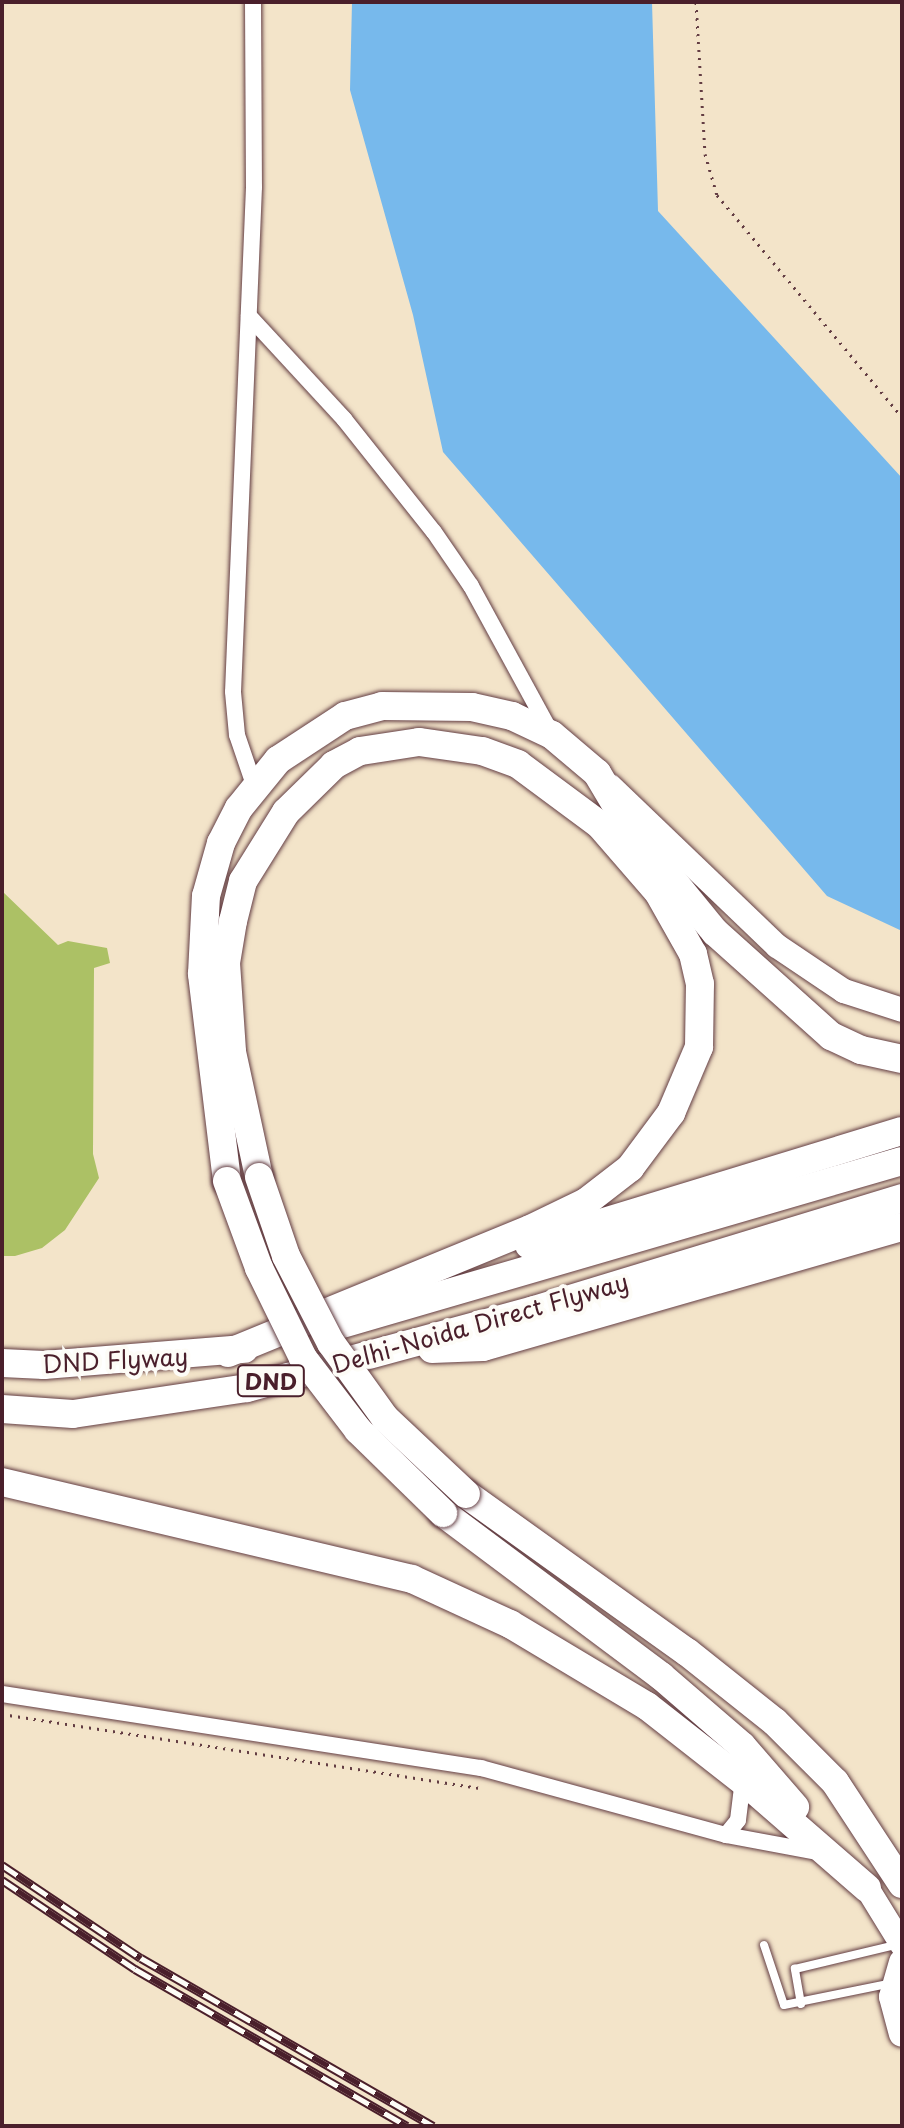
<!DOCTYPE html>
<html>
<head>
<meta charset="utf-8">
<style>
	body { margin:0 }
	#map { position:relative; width:904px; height:2128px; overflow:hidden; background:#f3e4c9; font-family:"Playpen Sans",sans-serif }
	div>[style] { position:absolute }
	.green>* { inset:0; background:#acc165 }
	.water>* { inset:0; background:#77b9ec }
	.path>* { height:3px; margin-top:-1.5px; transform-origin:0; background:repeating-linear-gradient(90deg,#633d43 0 2px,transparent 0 8px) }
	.roads { filter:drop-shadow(0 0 2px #633d43) drop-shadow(0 0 2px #633d43) }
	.service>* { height:8px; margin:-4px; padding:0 4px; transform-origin:4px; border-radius:4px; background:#fff }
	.minor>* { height:16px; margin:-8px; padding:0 8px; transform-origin:8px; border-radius:8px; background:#fff }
	.primary>* { height:24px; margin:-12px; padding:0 12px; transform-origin:12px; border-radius:12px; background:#fff }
	.trunk>* { height:26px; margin:-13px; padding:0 13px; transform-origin:13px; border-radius:13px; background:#fff }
	.motorway>* { height:28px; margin:-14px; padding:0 14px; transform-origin:14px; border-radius:14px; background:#fff }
	.rail>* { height:9px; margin-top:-4.5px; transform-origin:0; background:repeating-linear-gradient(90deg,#fdfcf7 0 18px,#4a1f2b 0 36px); box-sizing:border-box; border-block:2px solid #4a1f2b }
	.bridges { filter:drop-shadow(0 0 2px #633d43) drop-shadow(0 0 2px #633d43) }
	.motorway-bridge>* { height:28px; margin:-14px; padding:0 14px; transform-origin:14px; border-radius:14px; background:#fff }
	span { translate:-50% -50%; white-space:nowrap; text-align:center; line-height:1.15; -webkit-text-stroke:8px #fdfcf7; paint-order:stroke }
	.shield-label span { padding:2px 6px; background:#fdfcf7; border:2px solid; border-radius:6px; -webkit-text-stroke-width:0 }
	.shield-label { font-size:22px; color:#4a1f2b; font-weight:700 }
	.street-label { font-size:24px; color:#4a1f2b }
	.frame { position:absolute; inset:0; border:4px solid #4a1f2b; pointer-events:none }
</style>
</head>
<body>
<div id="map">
	<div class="green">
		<i style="clip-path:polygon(2px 891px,58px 945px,68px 941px,107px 948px,110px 963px,94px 968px,93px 1154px,99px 1178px,65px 1230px,42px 1248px,15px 1256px,2px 1256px)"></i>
	</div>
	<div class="water">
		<i style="clip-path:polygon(352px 2px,652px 2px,658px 211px,902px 478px,902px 931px,827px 896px,443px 452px,413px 315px,350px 90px)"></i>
	</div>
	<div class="path">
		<i style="left:696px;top:2px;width:152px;rotate:86.6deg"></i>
		<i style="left:705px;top:154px;width:43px;rotate:73.7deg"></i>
		<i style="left:717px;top:195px;width:289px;rotate:50.2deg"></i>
		<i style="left:2px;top:1714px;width:485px;rotate:8.8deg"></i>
	</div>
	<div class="roads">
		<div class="service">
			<i style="left:764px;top:1945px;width:63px;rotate:71.6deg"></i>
			<i style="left:784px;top:2005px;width:110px;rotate:-11.5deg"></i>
			<i style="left:801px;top:2004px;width:36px;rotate:-100deg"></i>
			<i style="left:795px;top:1969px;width:107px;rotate:-13.5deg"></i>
		</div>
		<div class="minor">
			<i style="left:253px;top:2px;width:185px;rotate:89.7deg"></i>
			<i style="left:254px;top:187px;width:505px;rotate:92.38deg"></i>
			<i style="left:233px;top:692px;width:43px;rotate:84.7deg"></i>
			<i style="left:237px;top:735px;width:56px;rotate:71.2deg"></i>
			<i style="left:249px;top:316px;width:140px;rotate:47.3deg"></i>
			<i style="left:344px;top:419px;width:144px;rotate:51.5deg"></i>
			<i style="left:434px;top:532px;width:65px;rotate:55.6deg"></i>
			<i style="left:471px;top:586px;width:167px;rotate:61.4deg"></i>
			<i style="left:2px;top:1694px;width:485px;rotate:8.8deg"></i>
			<i style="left:481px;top:1768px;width:254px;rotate:15.3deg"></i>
			<i style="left:726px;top:1835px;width:99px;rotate:10.5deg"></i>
			<i style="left:726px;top:1835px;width:19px;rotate:-51deg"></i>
			<i style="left:738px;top:1820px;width:39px;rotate:-83deg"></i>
		</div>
		<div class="primary">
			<i style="left:610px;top:786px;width:231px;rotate:43.8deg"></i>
			<i style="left:777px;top:946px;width:81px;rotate:33.9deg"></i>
			<i style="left:844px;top:991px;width:61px;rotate:18.1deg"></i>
			<i style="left:867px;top:1888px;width:67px;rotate:58.4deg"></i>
		</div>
		<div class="trunk">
			<i style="left:902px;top:1962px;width:36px;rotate:106deg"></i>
			<i style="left:892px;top:1997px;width:38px;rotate:75deg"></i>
		</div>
		<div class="motorway">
			<i style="left:227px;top:1181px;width:209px;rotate:-96.9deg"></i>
			<i style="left:202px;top:974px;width:78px;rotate:-87.1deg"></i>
			<i style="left:206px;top:896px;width:55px;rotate:-74.2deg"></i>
			<i style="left:221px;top:843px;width:39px;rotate:-63deg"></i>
			<i style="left:239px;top:808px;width:62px;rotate:-50.9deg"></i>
			<i style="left:278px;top:760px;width:80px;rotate:-33.3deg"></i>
			<i style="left:345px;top:716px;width:38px;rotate:-15deg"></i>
			<i style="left:382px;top:706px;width:90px;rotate:0.6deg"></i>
			<i style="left:472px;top:707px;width:41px;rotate:12.7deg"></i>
			<i style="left:512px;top:716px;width:44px;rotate:25.4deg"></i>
			<i style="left:552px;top:735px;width:59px;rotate:40.2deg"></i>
			<i style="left:597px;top:773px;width:63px;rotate:59.3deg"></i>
			<i style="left:629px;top:827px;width:136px;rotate:50.7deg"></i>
			<i style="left:715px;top:932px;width:156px;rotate:41.9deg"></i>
			<i style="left:831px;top:1036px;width:33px;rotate:25deg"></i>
			<i style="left:861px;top:1050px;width:42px;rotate:12.4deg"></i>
			<i style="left:529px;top:1245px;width:390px;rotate:-17deg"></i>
			<i style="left:342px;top:1324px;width:583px;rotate:-16.23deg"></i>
			<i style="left:432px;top:1349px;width:51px;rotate:-2.2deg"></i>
			<i style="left:483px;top:1347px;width:436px;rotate:-16deg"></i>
			<i style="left:228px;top:1353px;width:326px;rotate:-22.3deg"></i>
			<i style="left:530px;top:1229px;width:62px;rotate:-25.7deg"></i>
			<i style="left:586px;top:1202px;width:56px;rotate:-37.7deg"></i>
			<i style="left:630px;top:1168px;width:69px;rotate:-53.3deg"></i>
			<i style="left:671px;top:1113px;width:72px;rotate:-67deg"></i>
			<i style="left:699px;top:1047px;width:63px;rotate:-89.1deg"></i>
			<i style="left:700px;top:984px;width:31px;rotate:-103deg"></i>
			<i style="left:693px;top:954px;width:71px;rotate:-119.4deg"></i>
			<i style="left:658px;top:892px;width:89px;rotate:-130.9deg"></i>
			<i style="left:600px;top:825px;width:102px;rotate:-143.4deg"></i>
			<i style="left:518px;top:764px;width:38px;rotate:-160deg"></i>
			<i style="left:482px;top:751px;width:64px;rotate:-171.9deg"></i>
			<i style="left:419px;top:742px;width:60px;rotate:171.3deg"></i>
			<i style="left:360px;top:751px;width:30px;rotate:152deg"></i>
			<i style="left:334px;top:765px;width:67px;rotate:135.6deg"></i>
			<i style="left:286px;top:812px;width:81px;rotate:121.9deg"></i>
			<i style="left:243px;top:881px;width:41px;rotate:104deg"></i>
			<i style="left:233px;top:921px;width:43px;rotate:99.5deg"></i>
			<i style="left:226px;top:963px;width:89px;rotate:86.1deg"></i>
			<i style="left:232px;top:1052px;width:128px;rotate:77.8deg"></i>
			<i style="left:2px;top:1363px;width:42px;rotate:2.7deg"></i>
			<i style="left:44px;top:1365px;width:201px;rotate:-4.6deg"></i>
			<i style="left:2px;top:1409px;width:71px;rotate:4deg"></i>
			<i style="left:73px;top:1414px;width:176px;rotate:-8.5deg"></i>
			<i style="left:247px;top:1388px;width:297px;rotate:-15.2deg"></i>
			<i style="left:534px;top:1310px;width:385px;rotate:-16.9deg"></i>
			<i style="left:2px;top:1482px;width:421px;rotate:13.3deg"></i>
			<i style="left:412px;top:1579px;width:108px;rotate:24.7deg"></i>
			<i style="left:510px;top:1624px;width:160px;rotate:30.9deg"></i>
			<i style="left:647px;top:1706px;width:135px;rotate:38.1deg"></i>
			<i style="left:753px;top:1789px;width:151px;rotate:41deg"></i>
			<i style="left:466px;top:1494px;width:272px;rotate:35.6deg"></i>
			<i style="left:687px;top:1652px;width:112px;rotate:38.5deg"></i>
			<i style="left:775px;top:1722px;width:85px;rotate:45deg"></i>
			<i style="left:835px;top:1782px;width:122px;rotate:56.7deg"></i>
			<i style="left:443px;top:1513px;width:272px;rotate:36.8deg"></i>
			<i style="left:661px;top:1676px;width:107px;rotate:40.8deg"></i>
			<i style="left:742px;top:1746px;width:81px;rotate:49deg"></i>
		</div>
	</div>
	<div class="rail">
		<i style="left:2px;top:1865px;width:167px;rotate:33.8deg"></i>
		<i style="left:141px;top:1958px;width:337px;rotate:29.9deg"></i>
		<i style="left:2px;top:1880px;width:160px;rotate:33.8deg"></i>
		<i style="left:135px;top:1969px;width:314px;rotate:30deg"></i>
	</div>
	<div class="bridges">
		<div class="motorway-bridge">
			<i style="left:259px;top:1177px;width:83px;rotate:71.1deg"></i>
			<i style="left:286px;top:1256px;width:98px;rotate:62.7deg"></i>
			<i style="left:331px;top:1343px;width:92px;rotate:54.2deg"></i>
			<i style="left:385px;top:1418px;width:111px;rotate:43.2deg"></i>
			<i style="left:227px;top:1181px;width:93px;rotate:69.8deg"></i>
			<i style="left:259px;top:1268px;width:100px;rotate:63.9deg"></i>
			<i style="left:303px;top:1358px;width:91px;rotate:52.6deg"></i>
			<i style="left:358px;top:1430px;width:119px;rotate:44.3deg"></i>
		</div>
	</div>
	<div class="shield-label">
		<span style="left:271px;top:1381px">DND</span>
	</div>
	<div class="street-label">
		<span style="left:480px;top:1323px;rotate:-16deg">Delhi-Noida Direct Flyway</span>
		<span style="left:115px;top:1360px;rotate:-3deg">DND Flyway</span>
	</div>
	<div class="frame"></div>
</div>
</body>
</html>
